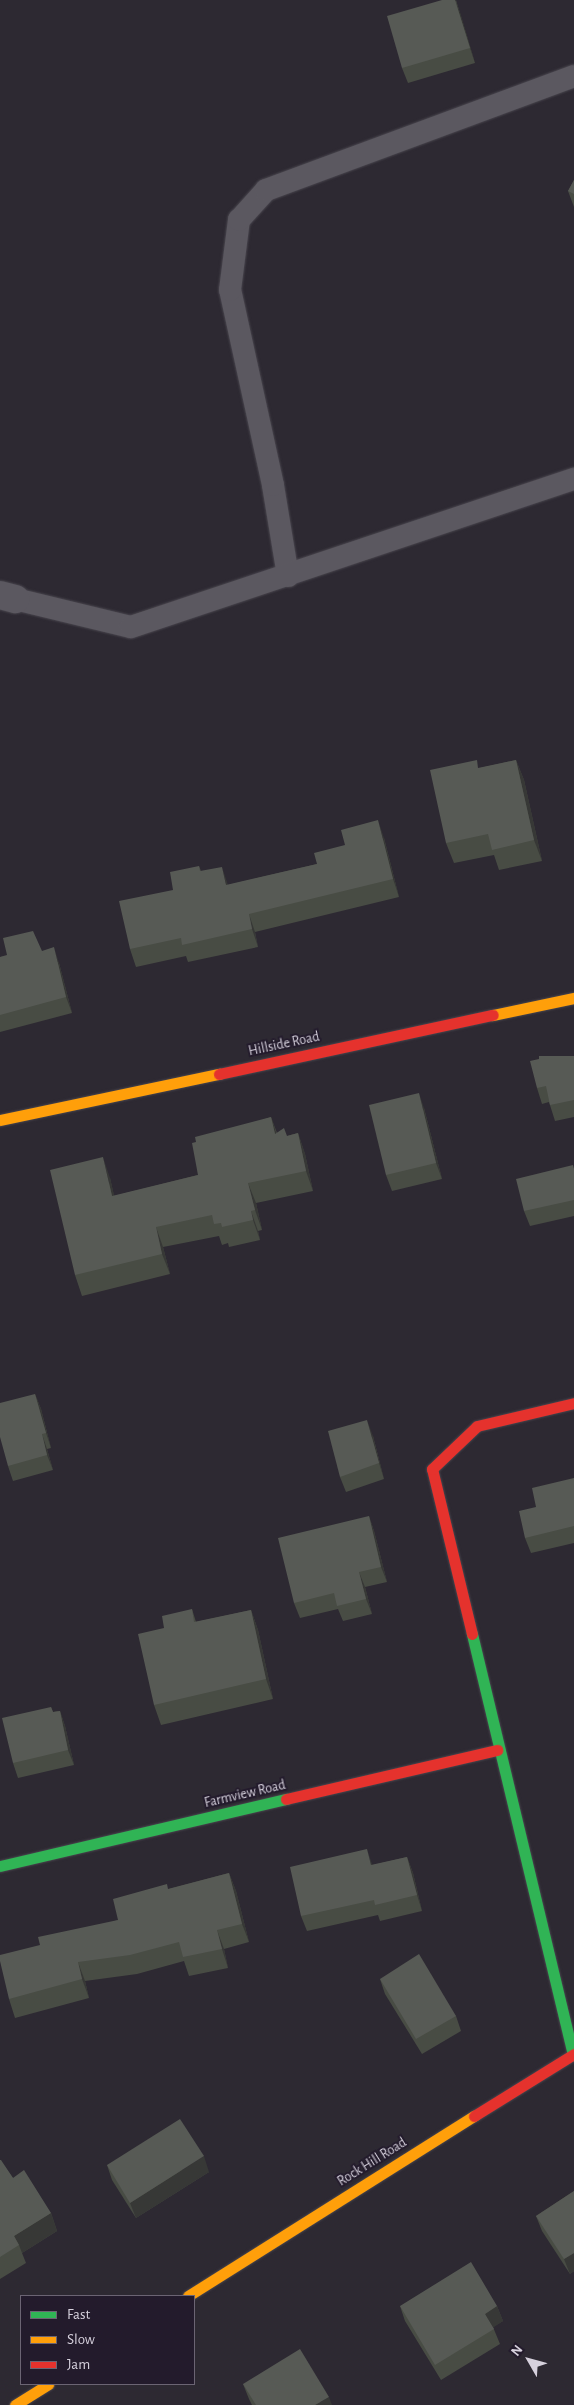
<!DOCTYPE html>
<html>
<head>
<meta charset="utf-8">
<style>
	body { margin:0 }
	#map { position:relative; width:574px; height:2405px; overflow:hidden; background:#2d2932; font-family:"Alegreya Sans",sans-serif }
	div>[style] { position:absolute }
	.roads { filter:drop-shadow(0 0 1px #48454d) drop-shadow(0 0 1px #48454d) }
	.lane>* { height:22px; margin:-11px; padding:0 11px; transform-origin:11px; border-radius:11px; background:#5b5860 }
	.street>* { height:28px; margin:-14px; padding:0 14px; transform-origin:14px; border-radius:14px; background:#5b5860 }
	.fast>* { height:11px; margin:-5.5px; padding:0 5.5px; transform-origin:5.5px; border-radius:5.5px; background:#30b455 }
	.slow>* { height:11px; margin:-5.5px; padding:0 5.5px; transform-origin:5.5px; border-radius:5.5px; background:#ff9f0a }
	.jam>* { height:11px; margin:-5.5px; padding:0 5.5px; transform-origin:5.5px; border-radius:5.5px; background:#e5322d }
	.wall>* { inset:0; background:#484c44 }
	.shaded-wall>* { inset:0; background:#373836 }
	.building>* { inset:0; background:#575a55 }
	span { translate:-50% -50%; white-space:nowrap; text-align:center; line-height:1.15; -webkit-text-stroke:4px #231b2c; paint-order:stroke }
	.street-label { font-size:14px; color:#d6d1dd }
	.legend { position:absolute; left:20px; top:2295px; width:175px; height:90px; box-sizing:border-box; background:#231b2c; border:1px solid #6b6473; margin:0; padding:6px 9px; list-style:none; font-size:15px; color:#d6d1dd }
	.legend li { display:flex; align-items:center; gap:10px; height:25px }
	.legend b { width:25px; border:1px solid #6b6473 }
	.north { position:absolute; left:504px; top:2335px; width:50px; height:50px; -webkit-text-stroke:4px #231b2c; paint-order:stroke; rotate:308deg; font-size:14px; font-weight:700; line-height:20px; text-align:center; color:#d6d1dd }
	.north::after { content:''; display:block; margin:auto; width:18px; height:22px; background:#d6d1dd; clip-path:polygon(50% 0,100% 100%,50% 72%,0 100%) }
</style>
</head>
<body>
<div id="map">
	<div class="roads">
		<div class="lane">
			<i style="left:288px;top:576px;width:92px;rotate:-99.4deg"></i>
			<i style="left:273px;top:485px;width:200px;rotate:-102.4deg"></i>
			<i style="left:230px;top:290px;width:71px;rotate:-82.7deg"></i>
			<i style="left:239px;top:220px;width:40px;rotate:-48deg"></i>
			<i style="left:266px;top:190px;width:328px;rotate:-20.3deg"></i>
			<i style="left:15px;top:599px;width:119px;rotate:13.6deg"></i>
			<i style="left:131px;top:627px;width:467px;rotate:-18.5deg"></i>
		</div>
		<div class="street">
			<i style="left:0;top:595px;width:16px;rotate:15deg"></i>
		</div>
		<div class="fast">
			<i style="left:472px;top:1634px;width:433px;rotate:76.5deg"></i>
			<i style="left:0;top:1866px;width:294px;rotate:-13.2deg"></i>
		</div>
		<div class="slow">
			<i style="left:493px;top:1015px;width:83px;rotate:-11.9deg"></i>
			<i style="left:0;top:1120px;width:224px;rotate:-11.9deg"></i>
			<i style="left:188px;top:2296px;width:338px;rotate:-32.2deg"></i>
			<i style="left:15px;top:2405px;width:39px;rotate:-32deg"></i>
		</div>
		<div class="jam">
			<i style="left:219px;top:1074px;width:280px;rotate:-12.2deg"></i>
			<i style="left:472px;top:1634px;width:170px;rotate:-103.6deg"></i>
			<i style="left:432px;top:1469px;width:62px;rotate:-43.7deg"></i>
			<i style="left:477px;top:1426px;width:100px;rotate:-13.3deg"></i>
			<i style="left:286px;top:1799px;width:217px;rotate:-13.1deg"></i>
			<i style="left:474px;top:2116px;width:118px;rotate:-31.8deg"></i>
		</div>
	</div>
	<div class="wall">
		<i style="clip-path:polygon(456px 0,475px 63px,408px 83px,402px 68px)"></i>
		<i style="clip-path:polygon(574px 180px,574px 207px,568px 191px)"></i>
		<i style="clip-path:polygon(516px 760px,524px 780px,542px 861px,499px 870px,494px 855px,454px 863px,446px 843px,480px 768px)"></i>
		<i style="clip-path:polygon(384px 838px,399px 897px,255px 932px,258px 947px,188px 962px,186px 956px,136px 967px,130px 949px,199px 866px,201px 871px,228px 885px,317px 864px)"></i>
		<i style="clip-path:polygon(42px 951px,59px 963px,72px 1013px,0 1032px,0 957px)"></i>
		<i style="clip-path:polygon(574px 1056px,574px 1117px,555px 1121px,549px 1102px,542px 1104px,537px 1088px)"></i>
		<i style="clip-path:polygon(424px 1108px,442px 1179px,392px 1191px,386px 1175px)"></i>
		<i style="clip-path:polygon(271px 1117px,277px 1133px,287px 1136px,298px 1133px,305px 1154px,313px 1191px,256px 1203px,262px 1230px,258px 1231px,260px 1240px,229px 1247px,228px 1243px,222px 1245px,219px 1236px,163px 1247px,170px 1274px,82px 1296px,75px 1275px,110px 1178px,114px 1196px,198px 1175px,196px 1142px)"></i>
		<i style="clip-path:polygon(574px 1168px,574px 1216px,530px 1226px,524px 1211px)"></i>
		<i style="clip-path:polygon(35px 1394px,41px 1409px,51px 1448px,47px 1449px,53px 1470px,13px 1481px,8px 1466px)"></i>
		<i style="clip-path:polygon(373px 1436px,384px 1479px,346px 1492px,340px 1477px)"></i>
		<i style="clip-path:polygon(574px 1478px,574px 1543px,531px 1553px,525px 1538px,536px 1507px)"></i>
		<i style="clip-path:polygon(369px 1516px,374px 1531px,387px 1582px,365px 1587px,372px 1614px,343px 1621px,338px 1609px,300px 1618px,294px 1603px)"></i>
		<i style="clip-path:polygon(192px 1609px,196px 1622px,251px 1610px,258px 1630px,273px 1699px,161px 1725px,154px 1705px,164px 1628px)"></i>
		<i style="clip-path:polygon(51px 1707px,53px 1712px,60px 1711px,65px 1726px,74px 1765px,18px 1778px,13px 1763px)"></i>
		<i style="clip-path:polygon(407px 1857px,413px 1873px,422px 1911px,380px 1921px,378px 1915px,307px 1931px,301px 1916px,373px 1865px)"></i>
		<i style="clip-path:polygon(229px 1873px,236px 1891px,249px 1942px,224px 1949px,228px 1968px,189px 1976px,184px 1961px,137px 1974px,85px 1981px,89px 1998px,15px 2018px,9px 1999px,40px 1945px,118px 1920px,169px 1889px)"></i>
		<i style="clip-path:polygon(380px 1979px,456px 2016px,461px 2031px,422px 2054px,385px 1994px)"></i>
		<i style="clip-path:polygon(0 2160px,13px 2178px,51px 2213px,57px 2231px,22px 2253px,26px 2263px,0 2279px)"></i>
		<i style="clip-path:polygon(107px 2165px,209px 2172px,136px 2218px,112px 2180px)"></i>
		<i style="clip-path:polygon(574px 2191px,574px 2271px,570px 2274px,542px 2231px,536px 2216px)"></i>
		<i style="clip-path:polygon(400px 2306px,497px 2306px,503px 2321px,493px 2327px,500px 2344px,441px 2380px,405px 2321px)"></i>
		<i style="clip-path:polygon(243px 2384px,332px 2405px,252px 2405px,249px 2399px)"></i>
	</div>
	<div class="shaded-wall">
		<i style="clip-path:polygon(455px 0,460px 12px,475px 63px,470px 48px)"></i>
		<i style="clip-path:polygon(516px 760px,524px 780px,542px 861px,534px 840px)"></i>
		<i style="clip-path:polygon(378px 820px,384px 838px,399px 897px,393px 879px)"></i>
		<i style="clip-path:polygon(222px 867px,228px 885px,226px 885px)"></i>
		<i style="clip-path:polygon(249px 914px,255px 932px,258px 947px,252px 929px)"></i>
		<i style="clip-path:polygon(54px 947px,59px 963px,72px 1013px,66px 997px)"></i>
		<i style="clip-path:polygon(419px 1093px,424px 1108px,442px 1179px,436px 1163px)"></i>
		<i style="clip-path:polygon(271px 1117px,278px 1138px,275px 1134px)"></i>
		<i style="clip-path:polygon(298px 1133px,305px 1154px,313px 1191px,306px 1171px)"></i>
		<i style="clip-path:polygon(103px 1157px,110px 1178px,119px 1216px,112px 1196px)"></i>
		<i style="clip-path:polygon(248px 1183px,256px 1203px,262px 1230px,255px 1210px)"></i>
		<i style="clip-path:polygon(251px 1211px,258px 1231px,260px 1240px,253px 1220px)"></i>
		<i style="clip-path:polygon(156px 1227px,163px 1247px,170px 1274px,162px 1254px)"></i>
		<i style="clip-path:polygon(35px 1394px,41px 1409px,51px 1448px,46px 1433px)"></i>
		<i style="clip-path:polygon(367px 1420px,373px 1436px,384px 1479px,379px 1463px)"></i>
		<i style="clip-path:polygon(42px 1434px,47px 1449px,53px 1470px,47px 1455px)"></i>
		<i style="clip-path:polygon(369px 1516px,374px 1531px,387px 1582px,381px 1567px)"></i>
		<i style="clip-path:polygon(359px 1572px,365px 1587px,372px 1614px,366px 1599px)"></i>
		<i style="clip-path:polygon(251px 1610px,258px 1630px,273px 1699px,266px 1679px)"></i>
		<i style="clip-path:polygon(60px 1711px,65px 1726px,74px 1765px,68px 1750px)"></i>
		<i style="clip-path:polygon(367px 1849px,372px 1864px,376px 1880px,371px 1865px)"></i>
		<i style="clip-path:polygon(407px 1857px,413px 1873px,422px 1911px,417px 1895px)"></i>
		<i style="clip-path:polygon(229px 1873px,236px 1891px,249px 1942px,242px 1924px)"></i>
		<i style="clip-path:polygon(217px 1930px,224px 1949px,228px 1968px,222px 1949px)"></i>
		<i style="clip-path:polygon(78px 1962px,85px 1981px,89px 1998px,82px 1979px)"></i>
		<i style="clip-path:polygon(204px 2156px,209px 2172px,136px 2218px,130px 2203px)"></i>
		<i style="clip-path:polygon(51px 2213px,57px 2231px,22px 2253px,19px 2245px,14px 2236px)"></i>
		<i style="clip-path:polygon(574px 2253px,574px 2271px,570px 2274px,564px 2259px)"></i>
		<i style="clip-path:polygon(497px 2306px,503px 2321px,491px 2329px,485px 2314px)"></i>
		<i style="clip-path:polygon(329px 2397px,332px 2405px,315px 2405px)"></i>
	</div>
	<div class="building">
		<i style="clip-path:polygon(442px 0,455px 0,470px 48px,402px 68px,387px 16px)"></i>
		<i style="clip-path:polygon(574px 180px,574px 194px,568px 191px)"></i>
		<i style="clip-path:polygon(477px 760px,478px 768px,516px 760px,534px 840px,492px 850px,488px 834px,446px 843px,430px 770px)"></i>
		<i style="clip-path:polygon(378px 820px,393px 879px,249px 914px,252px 929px,182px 945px,181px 938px,130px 949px,119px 901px,173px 890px,170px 872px,199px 866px,200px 871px,222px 867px,226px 885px,317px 864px,314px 853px,345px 845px,341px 830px)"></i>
		<i style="clip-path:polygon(33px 931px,42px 951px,54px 947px,66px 997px,0 1015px,0 957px,7px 955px,3px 938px)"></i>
		<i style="clip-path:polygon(539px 1056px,574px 1056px,574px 1100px,550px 1105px,546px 1086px,537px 1088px,530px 1061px,539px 1059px)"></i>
		<i style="clip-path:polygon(419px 1093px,436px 1163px,386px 1175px,369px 1105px)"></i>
		<i style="clip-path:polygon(271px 1117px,275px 1134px,284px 1128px,287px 1136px,298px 1133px,306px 1171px,248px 1183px,255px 1210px,251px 1211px,253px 1220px,222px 1227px,221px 1223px,214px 1224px,212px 1215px,156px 1227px,162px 1254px,75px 1275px,50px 1170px,103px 1157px,112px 1196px,198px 1175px,192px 1143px,196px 1142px,195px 1137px)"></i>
		<i style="clip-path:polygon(573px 1165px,574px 1169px,574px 1200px,524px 1211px,516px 1179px)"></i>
		<i style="clip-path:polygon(35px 1394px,46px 1433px,42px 1434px,47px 1455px,8px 1466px,0 1437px,0 1403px)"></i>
		<i style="clip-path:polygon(367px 1420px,379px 1463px,340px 1477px,328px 1431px)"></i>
		<i style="clip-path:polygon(574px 1478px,574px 1526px,525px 1538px,519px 1511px,536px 1507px,532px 1488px)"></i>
		<i style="clip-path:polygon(369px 1516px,381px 1567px,359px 1572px,366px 1599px,337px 1606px,334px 1593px,294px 1603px,278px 1538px)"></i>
		<i style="clip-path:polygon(192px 1609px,194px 1622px,251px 1610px,266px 1679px,154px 1705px,138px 1634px,164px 1628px,162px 1616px)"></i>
		<i style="clip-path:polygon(51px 1707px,53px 1712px,60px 1711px,68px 1750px,13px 1763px,2px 1718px)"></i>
		<i style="clip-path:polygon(367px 1849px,371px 1865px,407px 1857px,417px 1895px,375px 1905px,374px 1900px,301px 1916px,290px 1867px)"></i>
		<i style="clip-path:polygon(229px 1873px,242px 1924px,217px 1930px,222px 1949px,183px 1957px,179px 1942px,130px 1955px,78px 1962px,82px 1979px,9px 1999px,0 1961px,0 1955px,40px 1945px,38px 1937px,118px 1920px,113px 1899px,167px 1884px,168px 1889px)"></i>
		<i style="clip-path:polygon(419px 1954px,456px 2016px,416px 2039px,380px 1979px)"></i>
		<i style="clip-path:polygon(180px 2119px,204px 2156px,130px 2203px,107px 2165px)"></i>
		<i style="clip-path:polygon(0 2160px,1px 2160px,13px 2178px,24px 2170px,51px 2213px,14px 2236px,19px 2245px,0 2257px)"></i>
		<i style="clip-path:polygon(574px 2191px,574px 2253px,564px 2259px,536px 2216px)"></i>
		<i style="clip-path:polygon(471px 2262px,497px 2306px,485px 2314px,494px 2329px,435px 2365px,400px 2306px)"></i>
		<i style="clip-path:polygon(300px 2349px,329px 2397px,315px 2405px,256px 2405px,243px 2384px)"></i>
	</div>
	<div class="street-label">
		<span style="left:284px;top:1044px;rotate:-12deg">Hillside Road</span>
		<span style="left:245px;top:1794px;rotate:-13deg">Farmview Road</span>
		<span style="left:372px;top:2162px;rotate:-32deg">Rock Hill Road</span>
	</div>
	<ul class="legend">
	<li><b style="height:6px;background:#30b455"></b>Fast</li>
	<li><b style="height:6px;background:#ff9f0a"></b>Slow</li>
	<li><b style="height:6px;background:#e5322d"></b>Jam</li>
	</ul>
	<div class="north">N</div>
</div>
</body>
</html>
